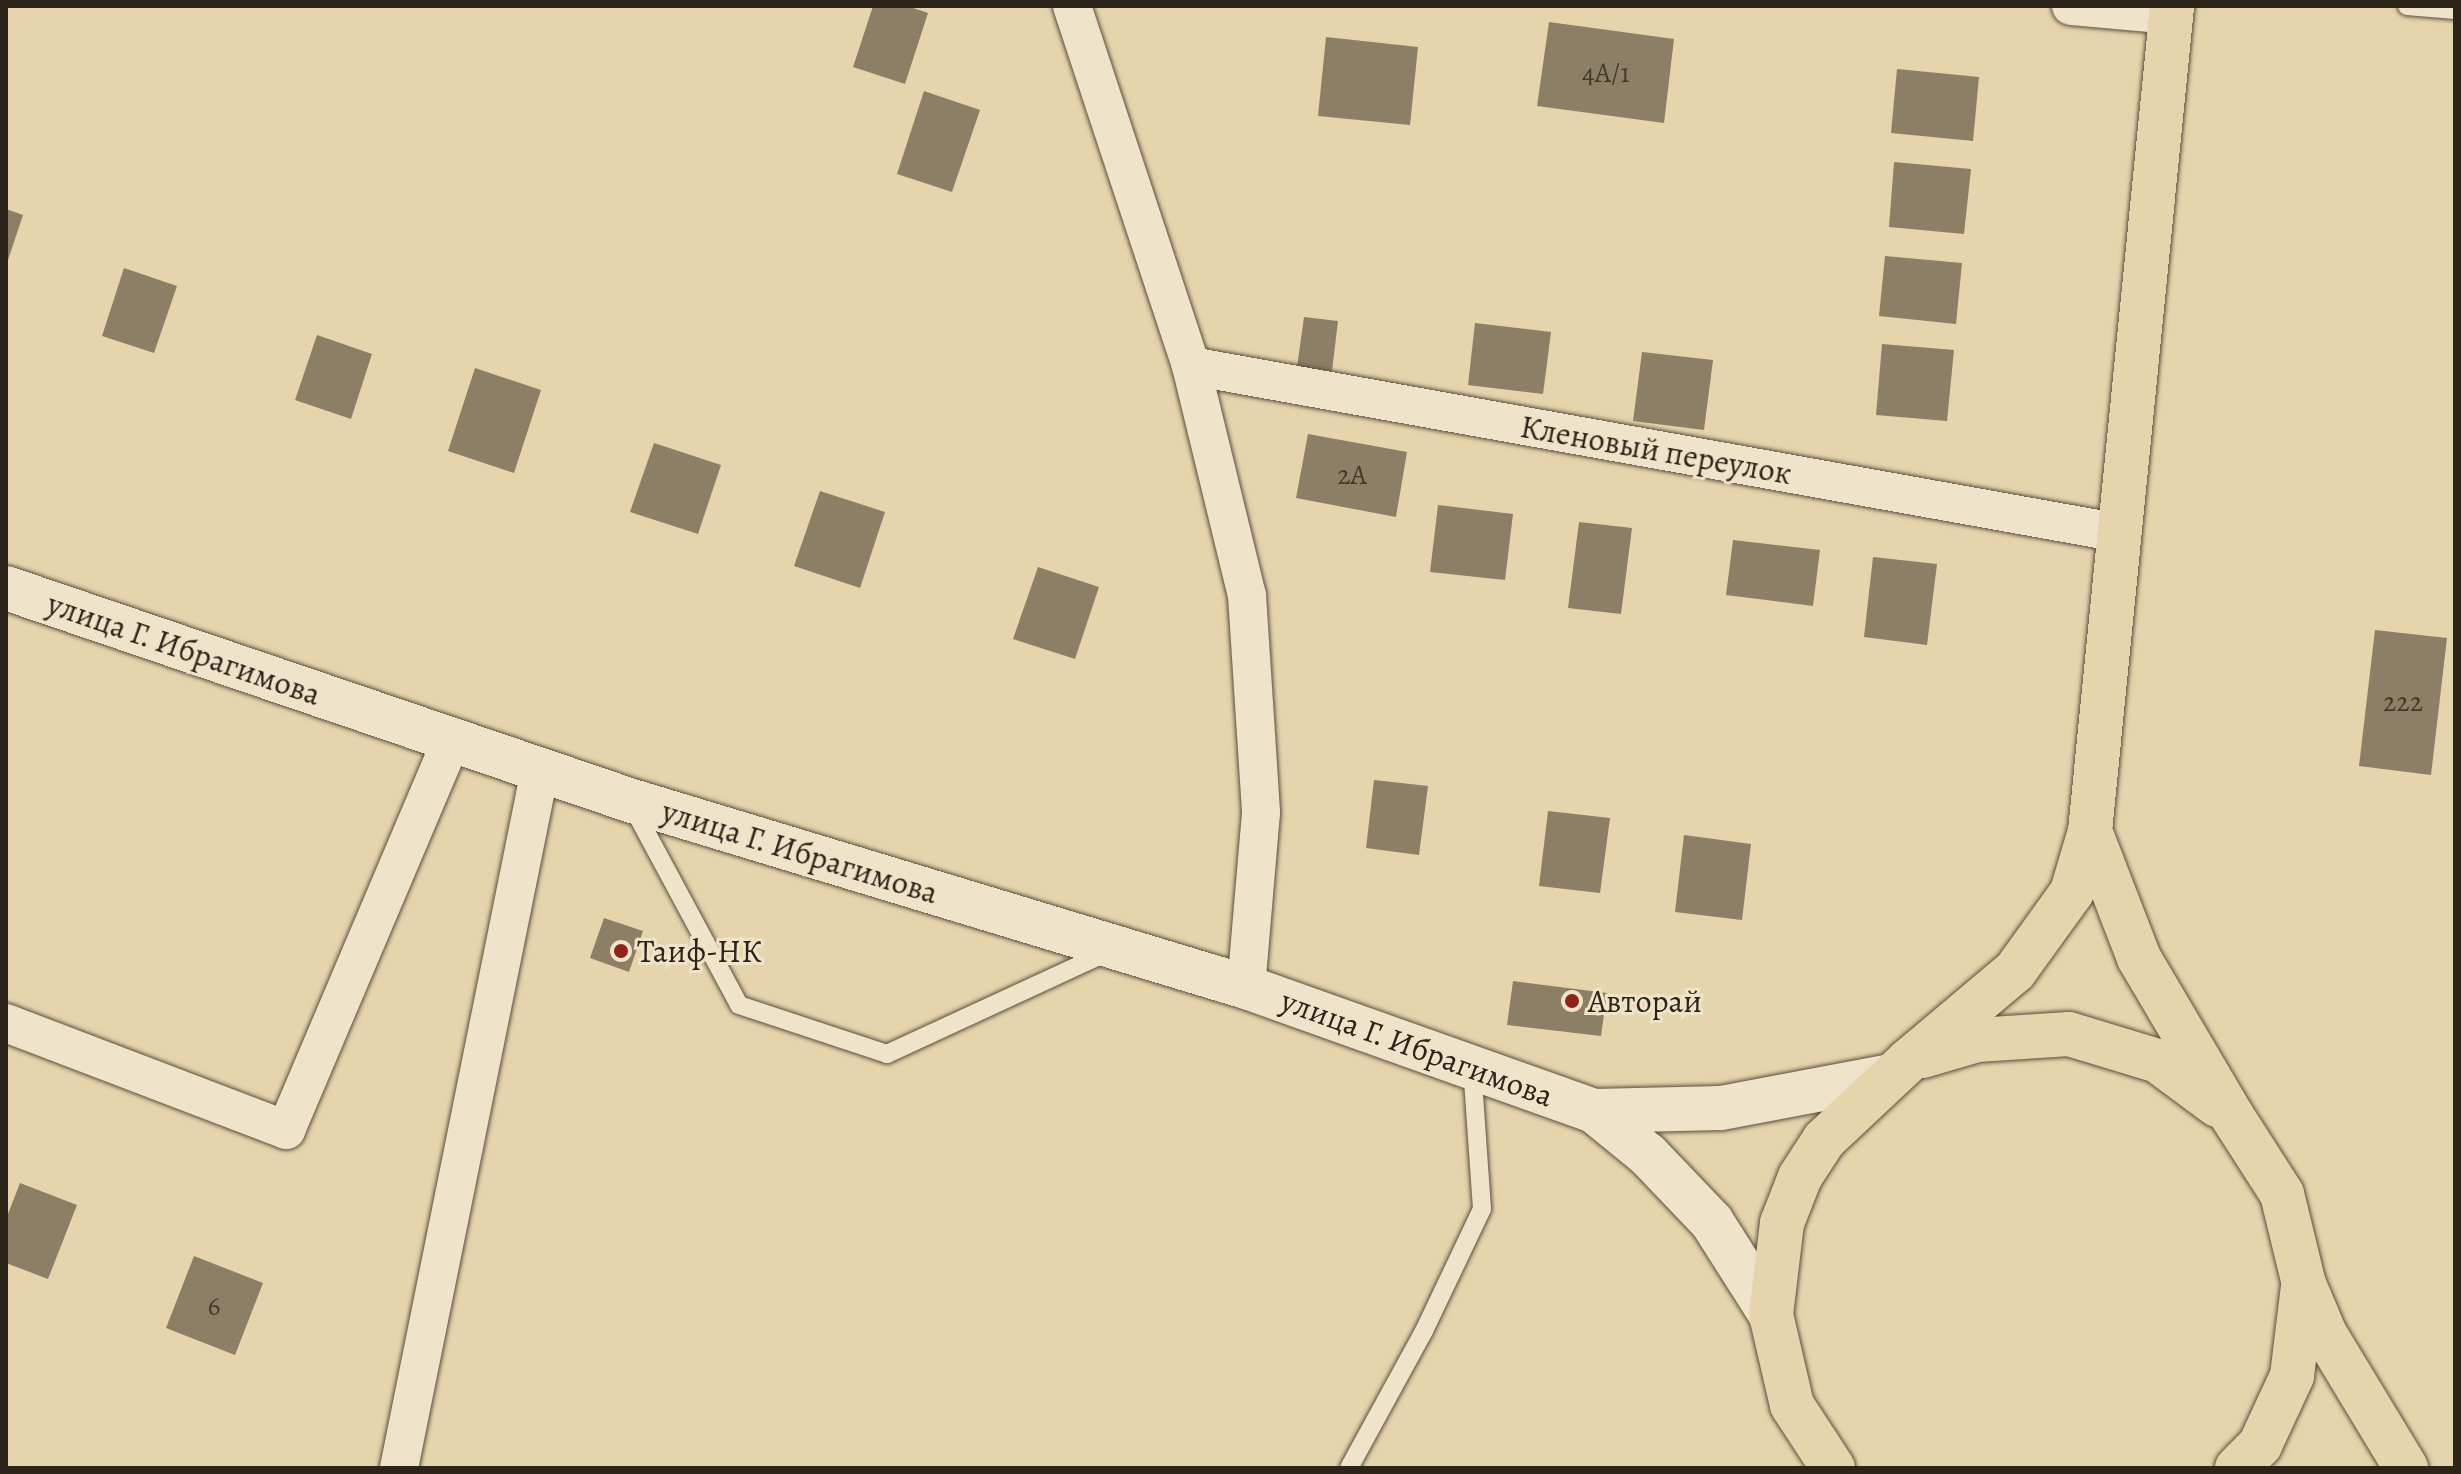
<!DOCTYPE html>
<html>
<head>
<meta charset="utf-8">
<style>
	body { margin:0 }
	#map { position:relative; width:2461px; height:1474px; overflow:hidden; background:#e6d4ac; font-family:Alegreya,serif }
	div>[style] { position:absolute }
	.building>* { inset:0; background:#8d7f65 }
	.roads { filter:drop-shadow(0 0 2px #5a4f3e) drop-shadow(0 0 2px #5a4f3e) }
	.service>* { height:18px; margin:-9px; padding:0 9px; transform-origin:9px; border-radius:9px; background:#efe3c9 }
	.minor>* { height:38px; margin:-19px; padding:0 19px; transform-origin:19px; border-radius:19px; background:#efe3c9 }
	.tertiary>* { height:44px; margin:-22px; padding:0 22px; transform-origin:22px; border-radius:22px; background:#efe3c9 }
	.trunk>* { height:44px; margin:-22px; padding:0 22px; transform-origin:22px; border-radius:22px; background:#e6d4ac }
	.dots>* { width:22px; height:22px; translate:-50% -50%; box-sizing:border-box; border:4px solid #efe3c9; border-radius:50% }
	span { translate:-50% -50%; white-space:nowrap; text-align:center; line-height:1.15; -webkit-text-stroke:6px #efe3c9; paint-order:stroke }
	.number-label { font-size:28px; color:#443a2c }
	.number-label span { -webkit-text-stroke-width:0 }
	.street-label { font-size:32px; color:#2c2319 }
	.poi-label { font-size:32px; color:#2c2319 }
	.left { translate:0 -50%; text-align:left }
	.frame { position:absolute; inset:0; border:8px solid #2c2319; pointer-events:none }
</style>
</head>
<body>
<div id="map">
	<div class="building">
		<i style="clip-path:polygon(873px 6px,907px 6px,928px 13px,905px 84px,853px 67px)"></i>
		<i style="clip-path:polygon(1549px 22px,1674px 39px,1664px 123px,1537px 106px)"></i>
		<i style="clip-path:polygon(1326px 37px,1418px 47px,1410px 125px,1318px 116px)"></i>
		<i style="clip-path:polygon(1897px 69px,1979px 77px,1973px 141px,1891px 133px)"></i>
		<i style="clip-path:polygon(924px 91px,980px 110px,952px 192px,897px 174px)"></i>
		<i style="clip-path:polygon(1894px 162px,1971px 169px,1964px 234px,1889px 227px)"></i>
		<i style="clip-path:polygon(6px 209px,23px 215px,7px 263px,6px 262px)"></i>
		<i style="clip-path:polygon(1885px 256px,1962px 263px,1956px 324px,1879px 316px)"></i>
		<i style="clip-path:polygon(124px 268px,177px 286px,154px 353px,102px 336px)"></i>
		<i style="clip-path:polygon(1304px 317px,1338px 321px,1332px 371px,1297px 367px)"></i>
		<i style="clip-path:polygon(1475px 323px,1551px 332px,1543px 394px,1468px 385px)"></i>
		<i style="clip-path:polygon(317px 335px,372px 354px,351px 419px,295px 400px)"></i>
		<i style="clip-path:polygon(1882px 344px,1954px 350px,1947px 421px,1876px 415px)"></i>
		<i style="clip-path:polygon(1642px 352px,1713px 360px,1704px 430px,1633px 421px)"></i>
		<i style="clip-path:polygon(475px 368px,541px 390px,514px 473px,448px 451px)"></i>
		<i style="clip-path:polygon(1308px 434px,1407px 452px,1396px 517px,1296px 498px)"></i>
		<i style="clip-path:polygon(654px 443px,721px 465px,698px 534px,630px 512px)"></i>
		<i style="clip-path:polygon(820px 491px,885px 512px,860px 588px,794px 566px)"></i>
		<i style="clip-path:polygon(1438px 505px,1513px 514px,1505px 580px,1430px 572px)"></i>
		<i style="clip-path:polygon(1579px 522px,1632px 528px,1621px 614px,1568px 608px)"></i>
		<i style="clip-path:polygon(1733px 540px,1820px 550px,1813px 606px,1726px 595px)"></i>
		<i style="clip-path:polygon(1873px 557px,1937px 564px,1927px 645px,1864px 637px)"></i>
		<i style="clip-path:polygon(1038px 567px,1099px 587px,1075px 659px,1013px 639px)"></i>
		<i style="clip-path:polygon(2375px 630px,2447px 638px,2431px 775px,2359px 766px)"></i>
		<i style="clip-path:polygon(1374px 780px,1428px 786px,1419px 855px,1366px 848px)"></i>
		<i style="clip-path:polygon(1548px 811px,1610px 818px,1600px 893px,1539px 886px)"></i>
		<i style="clip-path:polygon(1684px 835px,1751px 844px,1742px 920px,1675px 912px)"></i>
		<i style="clip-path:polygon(604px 918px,643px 931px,629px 972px,590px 958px)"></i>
		<i style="clip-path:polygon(1513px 981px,1607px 993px,1601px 1036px,1507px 1025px)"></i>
		<i style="clip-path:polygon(20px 1183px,77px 1205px,48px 1279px,6px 1263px,6px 1219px)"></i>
		<i style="clip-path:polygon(194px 1256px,263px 1283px,235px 1355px,166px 1328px)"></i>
	</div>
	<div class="roads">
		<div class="service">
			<i style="left:2407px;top:6px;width:48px;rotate:4.8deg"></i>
			<i style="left:632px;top:806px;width:226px;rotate:61.7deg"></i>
			<i style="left:739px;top:1005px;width:156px;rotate:18.3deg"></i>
			<i style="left:887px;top:1054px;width:241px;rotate:-24.8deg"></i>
			<i style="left:1349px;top:1468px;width:156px;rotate:-61.3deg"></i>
			<i style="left:1424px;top:1331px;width:135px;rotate:-64.6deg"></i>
			<i style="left:1482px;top:1209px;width:142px;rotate:-94deg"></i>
		</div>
		<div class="minor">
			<i style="left:1072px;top:6px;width:379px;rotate:71.7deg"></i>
			<i style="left:1191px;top:366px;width:236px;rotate:76.3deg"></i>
			<i style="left:1247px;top:595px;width:218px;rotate:86.3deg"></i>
			<i style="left:1261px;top:813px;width:175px;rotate:94.9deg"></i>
			<i style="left:2071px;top:6px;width:100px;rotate:5.1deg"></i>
			<i style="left:1191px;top:366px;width:944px;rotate:10.19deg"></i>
			<i style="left:6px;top:1023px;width:300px;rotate:20.9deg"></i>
			<i style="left:286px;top:1130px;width:423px;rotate:-67deg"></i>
			<i style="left:399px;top:1468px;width:712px;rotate:-78.58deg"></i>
		</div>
		<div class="tertiary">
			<i style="left:6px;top:588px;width:658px;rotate:18.79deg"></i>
			<i style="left:629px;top:800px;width:645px;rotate:16.86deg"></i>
			<i style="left:1246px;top:987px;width:369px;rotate:19.6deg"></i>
			<i style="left:1594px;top:1111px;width:70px;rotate:39.2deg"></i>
			<i style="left:1648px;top:1155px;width:93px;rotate:46.3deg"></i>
			<i style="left:1712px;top:1222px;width:110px;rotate:57.6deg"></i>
			<i style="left:1594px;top:1111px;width:127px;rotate:-1.4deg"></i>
			<i style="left:1721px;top:1108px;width:173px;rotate:-10.7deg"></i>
		</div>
		<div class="trunk">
			<i style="left:2090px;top:831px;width:136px;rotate:68.9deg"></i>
			<i style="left:2139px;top:958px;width:183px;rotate:59.5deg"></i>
			<i style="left:2232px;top:1116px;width:93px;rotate:57.3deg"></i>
			<i style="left:2282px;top:1194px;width:93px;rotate:76.3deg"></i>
			<i style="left:2304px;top:1284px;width:54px;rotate:67.2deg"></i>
			<i style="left:2325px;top:1334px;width:157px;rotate:58.8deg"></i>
			<i style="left:1923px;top:1056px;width:56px;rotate:-16.5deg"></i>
			<i style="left:1977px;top:1040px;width:92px;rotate:-3.7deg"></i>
			<i style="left:2069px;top:1034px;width:93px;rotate:16.9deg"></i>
			<i style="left:2158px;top:1061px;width:74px;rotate:36.7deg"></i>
			<i style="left:1833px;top:1468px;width:75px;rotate:-123.1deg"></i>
			<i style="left:1792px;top:1405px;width:92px;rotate:-103.1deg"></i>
			<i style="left:1771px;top:1315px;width:93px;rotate:-83.2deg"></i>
			<i style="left:1782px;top:1223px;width:49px;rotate:-68.6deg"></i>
			<i style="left:1800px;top:1177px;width:44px;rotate:-57deg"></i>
			<i style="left:1824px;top:1140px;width:115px;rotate:-43.2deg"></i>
			<i style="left:1908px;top:1061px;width:140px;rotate:-40.1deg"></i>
			<i style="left:2015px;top:971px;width:97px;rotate:-54.2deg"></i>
			<i style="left:2072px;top:892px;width:64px;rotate:-73.6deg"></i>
			<i style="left:2090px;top:831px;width:829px;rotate:-84.32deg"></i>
			<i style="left:2237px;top:1468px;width:33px;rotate:-45deg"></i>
			<i style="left:2260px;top:1445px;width:76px;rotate:-65.1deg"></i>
			<i style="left:2292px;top:1376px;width:90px;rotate:-83deg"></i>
		</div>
	</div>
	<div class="dots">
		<i style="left:621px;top:951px;background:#8f2418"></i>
		<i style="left:1572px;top:1001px;background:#8f2418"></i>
	</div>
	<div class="number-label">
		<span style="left:1606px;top:73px">4А/1</span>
		<span style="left:1352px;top:475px">2А</span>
		<span style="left:2403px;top:702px">222</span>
		<span style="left:214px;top:1306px">6</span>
	</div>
	<div class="street-label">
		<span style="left:1656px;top:450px;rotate:10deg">Кленовый переулок</span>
		<span style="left:184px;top:649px;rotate:19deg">улица Г. Ибрагимова</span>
		<span style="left:800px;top:852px;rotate:17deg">улица Г. Ибрагимова</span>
		<span style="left:1417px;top:1048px;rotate:20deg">улица Г. Ибрагимова</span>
	</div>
	<div class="poi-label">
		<span class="left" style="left:637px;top:951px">Таиф-НК</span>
		<span class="left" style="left:1588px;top:1001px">Авторай</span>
	</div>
	<div class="frame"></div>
</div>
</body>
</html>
